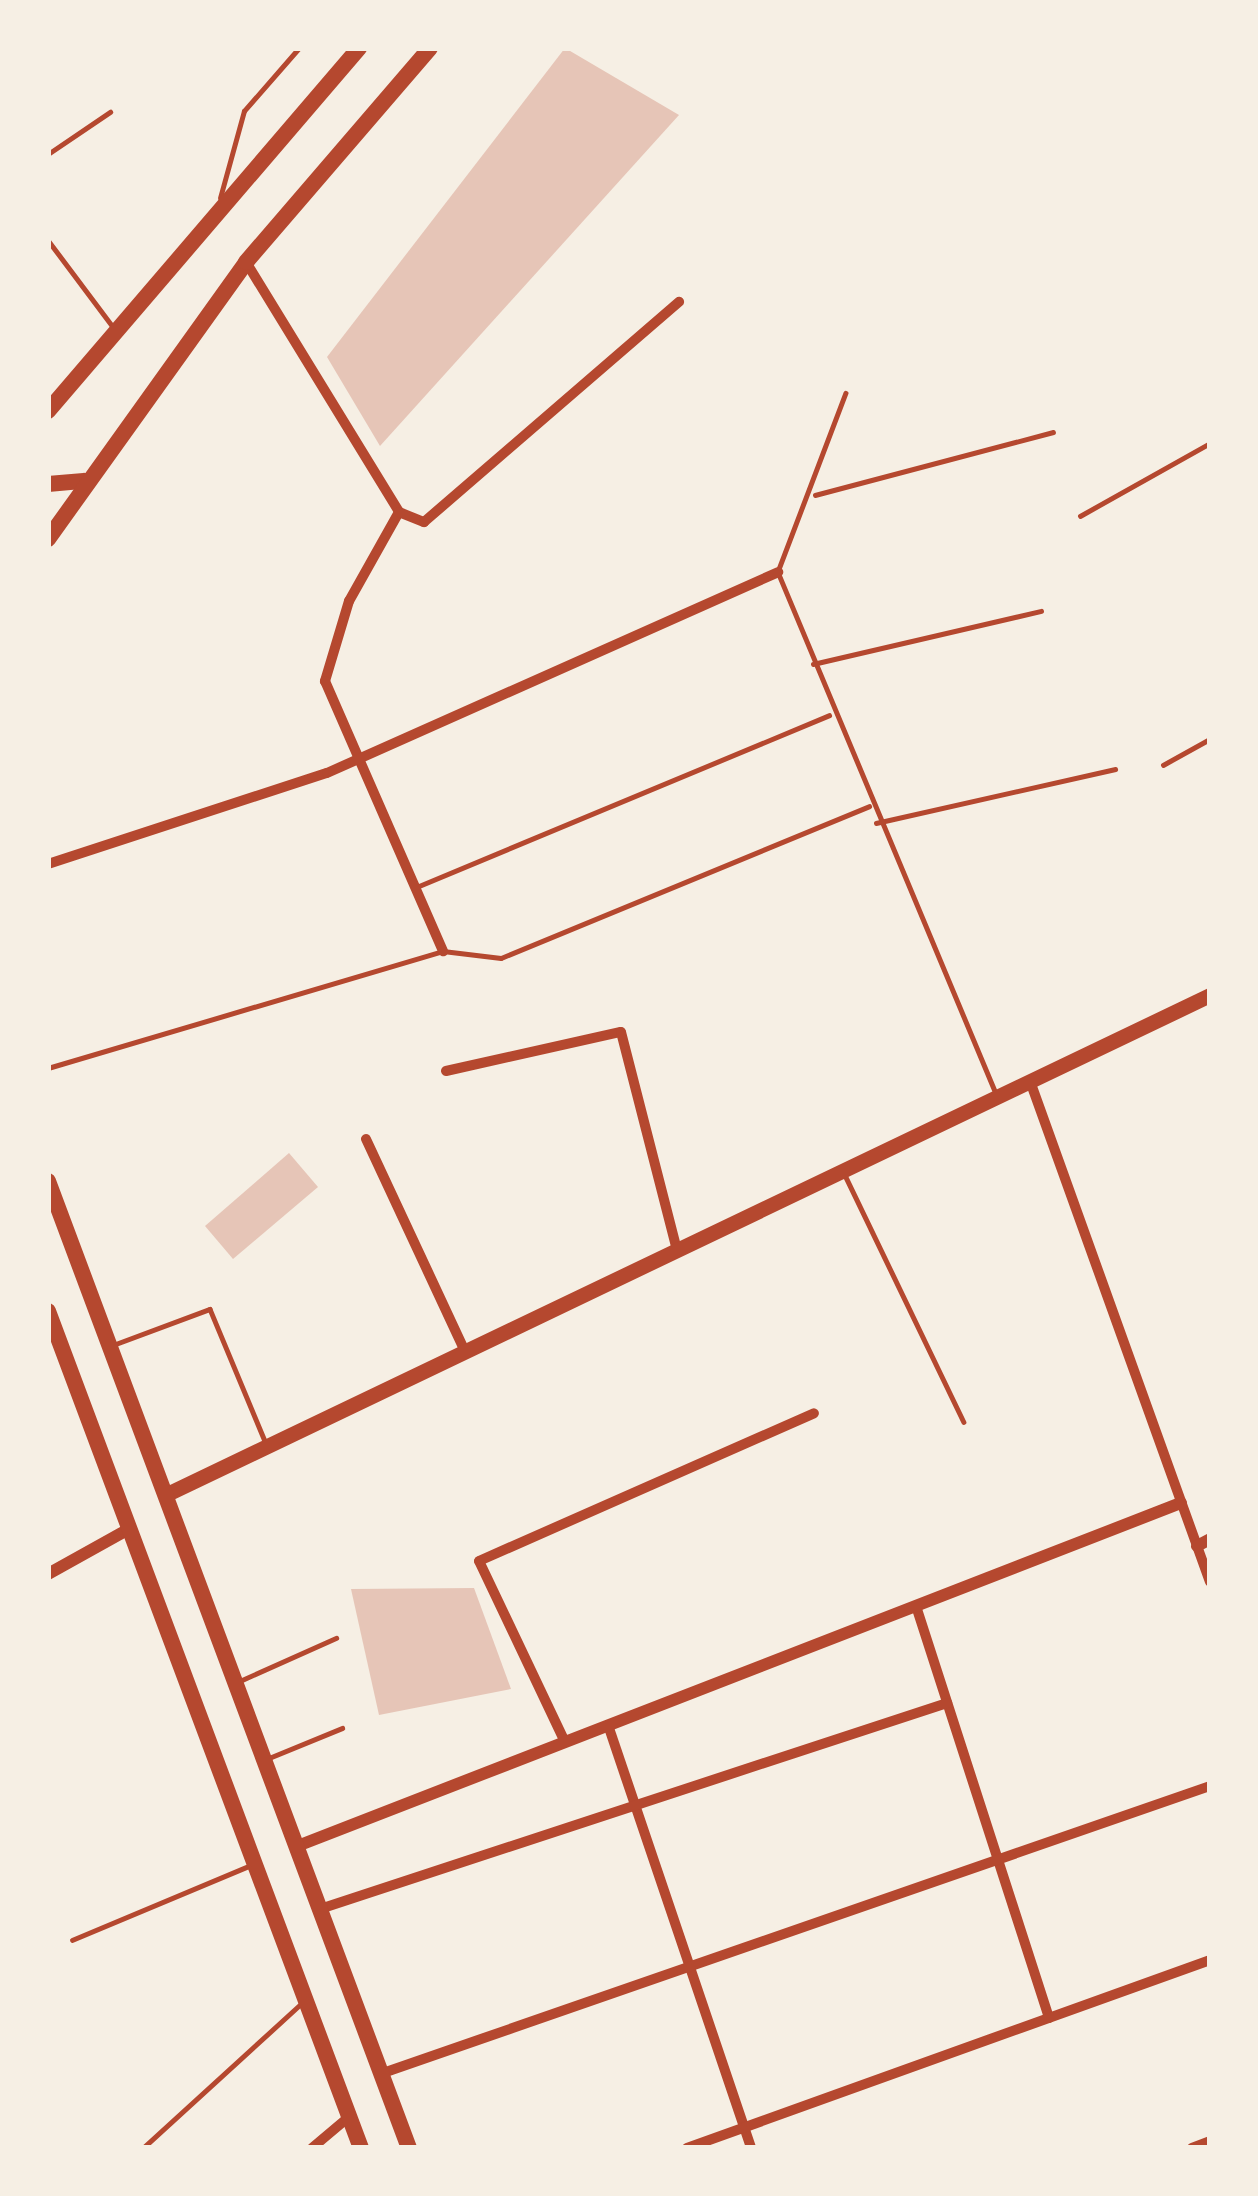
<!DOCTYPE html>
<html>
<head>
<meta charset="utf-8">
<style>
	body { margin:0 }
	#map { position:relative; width:1258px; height:2196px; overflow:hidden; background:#f6efe4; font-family:"Asap Condensed",sans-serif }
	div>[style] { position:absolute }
	.building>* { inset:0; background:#e6c5b7 }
	.service>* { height:4.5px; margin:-2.25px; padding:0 2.25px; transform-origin:2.25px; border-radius:2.25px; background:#b5482f }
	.minor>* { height:10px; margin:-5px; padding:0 5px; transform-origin:5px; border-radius:5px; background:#b5482f }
	.tertiary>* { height:12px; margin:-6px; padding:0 6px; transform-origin:6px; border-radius:6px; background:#b5482f }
	.secondary>* { height:15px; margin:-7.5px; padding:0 7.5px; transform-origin:7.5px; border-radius:7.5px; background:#b5482f }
	.primary>* { height:16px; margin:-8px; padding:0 8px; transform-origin:8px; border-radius:8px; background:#b5482f }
	.trunk>* { height:16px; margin:-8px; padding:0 8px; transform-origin:8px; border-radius:8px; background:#b5482f }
	span { translate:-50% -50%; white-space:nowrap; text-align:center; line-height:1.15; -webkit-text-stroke:9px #f6efe4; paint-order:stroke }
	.frame { position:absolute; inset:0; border:51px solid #f6efe4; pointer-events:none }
</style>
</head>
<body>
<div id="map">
	<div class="building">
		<i style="clip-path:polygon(565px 48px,679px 115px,380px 446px,327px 357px)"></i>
		<i style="clip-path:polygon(289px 1153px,318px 1187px,233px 1259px,205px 1226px)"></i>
		<i style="clip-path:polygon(474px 1588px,511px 1689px,379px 1715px,351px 1589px)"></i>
	</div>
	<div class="service">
		<i style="left:48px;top:154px;width:75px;rotate:-34.1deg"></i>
		<i style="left:220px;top:198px;width:90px;rotate:-74.6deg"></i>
		<i style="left:244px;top:111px;width:84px;rotate:-48.9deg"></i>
		<i style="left:48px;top:240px;width:109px;rotate:53.2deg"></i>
		<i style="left:846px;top:393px;width:191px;rotate:110.8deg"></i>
		<i style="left:778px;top:572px;width:563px;rotate:67.31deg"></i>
		<i style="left:815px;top:495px;width:246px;rotate:-14.8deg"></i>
		<i style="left:1080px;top:516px;width:149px;rotate:-29.3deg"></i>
		<i style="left:813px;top:664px;width:234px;rotate:-13.1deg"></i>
		<i style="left:1163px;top:765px;width:54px;rotate:-29deg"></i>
		<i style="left:876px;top:823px;width:245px;rotate:-12.7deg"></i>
		<i style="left:419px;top:886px;width:444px;rotate:-22.6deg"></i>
		<i style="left:48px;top:1068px;width:412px;rotate:-16.5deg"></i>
		<i style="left:443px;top:951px;width:58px;rotate:6.9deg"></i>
		<i style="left:501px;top:958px;width:398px;rotate:-22.4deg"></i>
		<i style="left:844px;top:1173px;width:276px;rotate:64.3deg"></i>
		<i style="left:113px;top:1345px;width:103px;rotate:-20.4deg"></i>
		<i style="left:210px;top:1309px;width:143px;rotate:67.4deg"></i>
		<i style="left:242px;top:1680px;width:103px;rotate:-24.1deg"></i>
		<i style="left:269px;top:1758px;width:79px;rotate:-22.3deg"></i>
		<i style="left:72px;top:1940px;width:194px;rotate:-22.7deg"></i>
		<i style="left:143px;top:2148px;width:217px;rotate:-42.4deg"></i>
	</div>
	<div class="minor">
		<i style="left:246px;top:262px;width:293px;rotate:58.5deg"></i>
		<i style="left:399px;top:512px;width:102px;rotate:119.3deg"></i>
		<i style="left:349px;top:601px;width:84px;rotate:106.7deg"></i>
		<i style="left:325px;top:681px;width:295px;rotate:66.4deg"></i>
		<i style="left:399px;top:512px;width:27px;rotate:22deg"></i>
		<i style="left:424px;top:522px;width:337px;rotate:-40.8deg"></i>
		<i style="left:48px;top:864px;width:293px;rotate:-18.1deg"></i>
		<i style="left:327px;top:773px;width:494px;rotate:-24deg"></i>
		<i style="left:446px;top:1071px;width:179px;rotate:-12.6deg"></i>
		<i style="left:621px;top:1032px;width:225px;rotate:75.6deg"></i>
		<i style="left:1030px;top:1081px;width:532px;rotate:70.24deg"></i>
		<i style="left:366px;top:1139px;width:234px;rotate:65deg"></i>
		<i style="left:916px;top:1606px;width:433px;rotate:72.1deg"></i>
		<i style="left:608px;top:1725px;width:447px;rotate:71.3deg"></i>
		<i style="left:565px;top:1742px;width:200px;rotate:-115.4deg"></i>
		<i style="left:479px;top:1561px;width:366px;rotate:-23.8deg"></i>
		<i style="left:323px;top:1908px;width:657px;rotate:-18.19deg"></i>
		<i style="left:383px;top:2073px;width:875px;rotate:-19.14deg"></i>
		<i style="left:312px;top:2148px;width:50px;rotate:-40.1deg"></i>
		<i style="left:687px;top:2148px;width:556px;rotate:-19.77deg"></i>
		<i style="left:1192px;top:2148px;width:19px;rotate:-21deg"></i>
	</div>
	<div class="tertiary">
		<i style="left:1197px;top:1546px;width:15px;rotate:-28deg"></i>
		<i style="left:48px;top:1574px;width:93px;rotate:-29.1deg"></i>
		<i style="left:300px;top:1845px;width:945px;rotate:-21.22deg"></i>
	</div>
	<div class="secondary">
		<i style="left:167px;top:1494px;width:1156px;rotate:-25.57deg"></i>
	</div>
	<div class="primary">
		<i style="left:48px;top:411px;width:478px;rotate:-49.4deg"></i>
		<i style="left:48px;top:484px;width:36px;rotate:-5deg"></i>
		<i style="left:48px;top:539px;width:340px;rotate:-54.4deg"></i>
		<i style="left:246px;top:262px;width:282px;rotate:-49.3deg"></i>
	</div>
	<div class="trunk">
		<i style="left:48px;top:1181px;width:1032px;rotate:69.53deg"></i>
		<i style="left:48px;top:1311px;width:894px;rotate:69.5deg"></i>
	</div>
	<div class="frame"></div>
</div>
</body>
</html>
